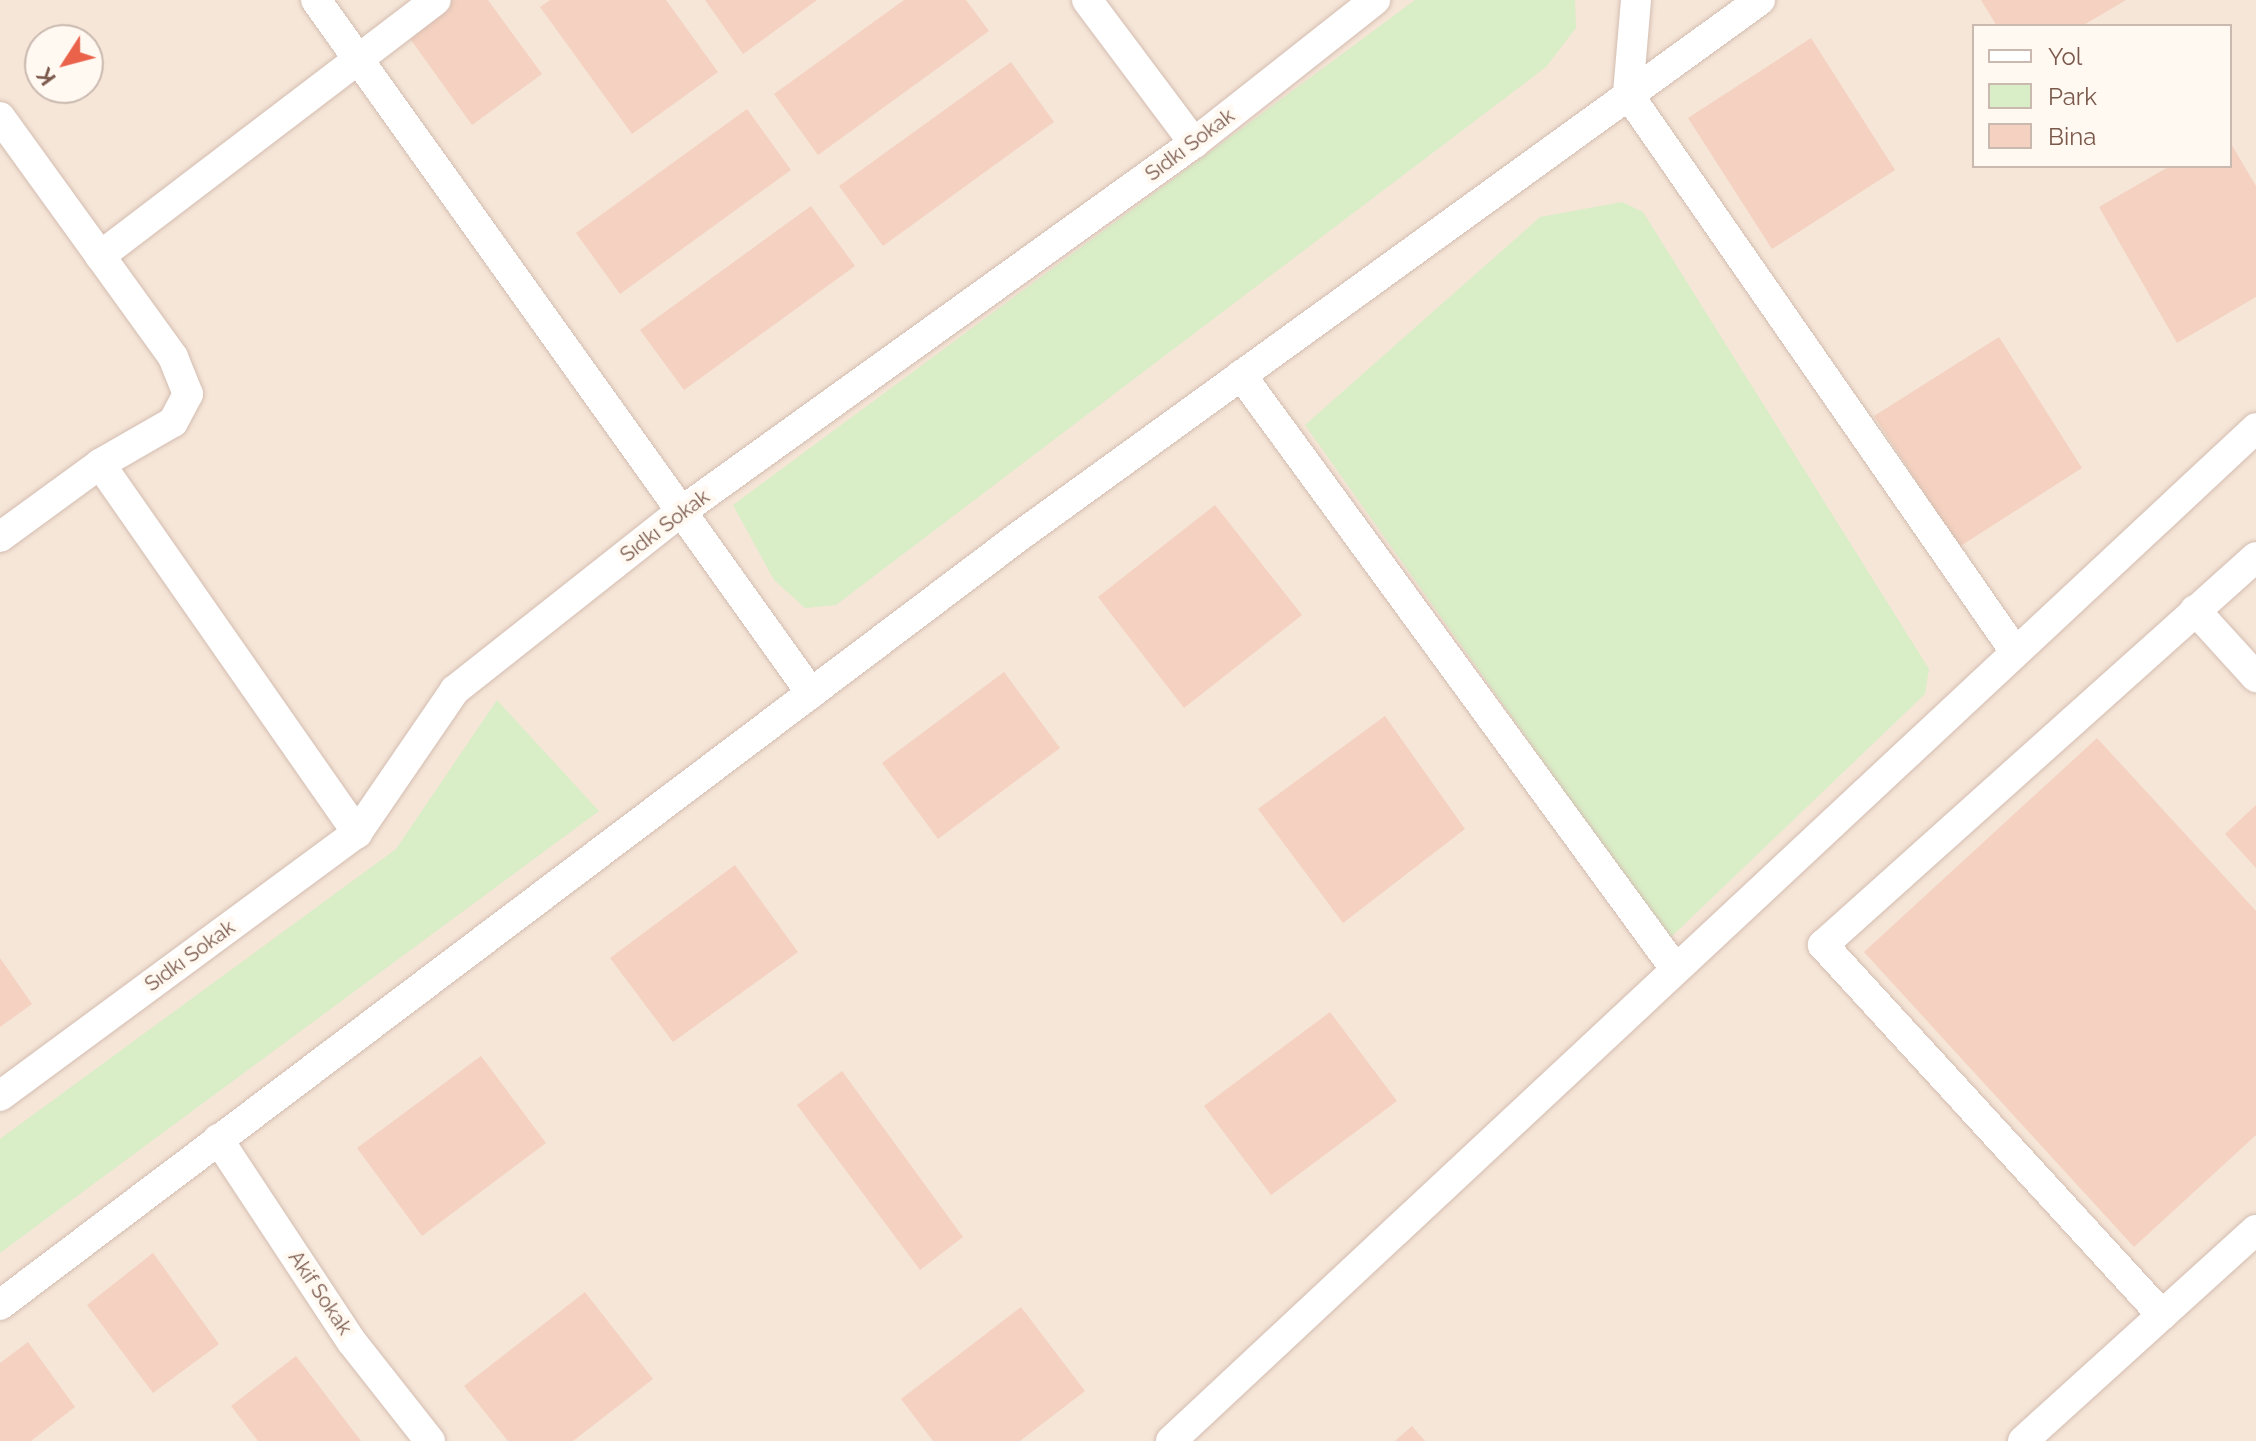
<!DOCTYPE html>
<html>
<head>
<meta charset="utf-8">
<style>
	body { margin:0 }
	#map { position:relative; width:2256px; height:1441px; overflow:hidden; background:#fdf4ea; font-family:Raleway,sans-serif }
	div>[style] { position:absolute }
	.residential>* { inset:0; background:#f6e6d8 }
	.green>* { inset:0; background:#d9edc7 }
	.building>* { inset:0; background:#f4d1c0 }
	.roads { filter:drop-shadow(0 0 2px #d3bdb1) drop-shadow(0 0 2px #d3bdb1) }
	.minor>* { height:30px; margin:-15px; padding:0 15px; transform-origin:15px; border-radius:15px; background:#fff }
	span { translate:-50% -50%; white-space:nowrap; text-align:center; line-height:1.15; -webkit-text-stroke:8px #fff9f1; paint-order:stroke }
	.street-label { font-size:20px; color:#7a584b }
	.legend { position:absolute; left:1972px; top:24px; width:260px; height:144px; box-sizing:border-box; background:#fff9f1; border:2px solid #cab9af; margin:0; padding:10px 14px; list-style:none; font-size:24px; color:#7a584b }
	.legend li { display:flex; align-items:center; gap:16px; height:40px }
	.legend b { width:40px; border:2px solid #cab9af }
	.north { position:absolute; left:24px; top:24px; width:80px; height:80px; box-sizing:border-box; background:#fff9f1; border:2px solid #cab9af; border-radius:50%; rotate:234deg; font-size:22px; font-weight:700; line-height:32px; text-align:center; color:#7a584b }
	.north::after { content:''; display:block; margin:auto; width:28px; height:36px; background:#eb624b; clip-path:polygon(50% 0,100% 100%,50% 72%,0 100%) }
</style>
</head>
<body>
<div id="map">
	<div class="residential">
		<i style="clip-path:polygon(evenodd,0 0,2256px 0,2256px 1441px,0 1441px,0 0,1974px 26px,2230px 26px,2230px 166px,1974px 166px,1974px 26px,0 0,40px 40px,88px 40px,88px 88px,40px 88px,40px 40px)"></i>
	</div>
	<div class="green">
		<i style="clip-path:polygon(1415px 0,1575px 0,1576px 28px,1546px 67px,836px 605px,805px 608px,774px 580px,733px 505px)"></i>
		<i style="clip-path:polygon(1622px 202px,1643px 212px,1929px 669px,1925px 694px,1669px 939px,1305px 425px,1540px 217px)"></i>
		<i style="clip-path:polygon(497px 700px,599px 811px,0 1253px,0 1139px,396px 849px)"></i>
	</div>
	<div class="building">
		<i style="clip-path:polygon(452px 0,488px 0,542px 74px,472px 125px,406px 33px)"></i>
		<i style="clip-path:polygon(550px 0,666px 0,718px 72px,632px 134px,540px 7px)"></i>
		<i style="clip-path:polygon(705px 0,817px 0,743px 54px)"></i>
		<i style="clip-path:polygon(904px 0,966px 0,989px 31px,818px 155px,774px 94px)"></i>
		<i style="clip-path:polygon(1981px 0,2126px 0,2082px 26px,1997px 26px)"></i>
		<i style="clip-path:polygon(1811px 38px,1895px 170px,1772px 249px,1688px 118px)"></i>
		<i style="clip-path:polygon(1011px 62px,1054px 122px,883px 246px,839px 186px)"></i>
		<i style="clip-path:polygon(747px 109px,791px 170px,620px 294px,576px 233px)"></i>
		<i style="clip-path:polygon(2230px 142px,2256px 186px,2256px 297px,2177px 343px,2099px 207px,2170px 166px,2230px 166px)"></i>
		<i style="clip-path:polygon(811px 206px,855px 266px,684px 390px,640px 330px)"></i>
		<i style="clip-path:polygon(1999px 337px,2082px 468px,1959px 547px,1874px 416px)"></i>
		<i style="clip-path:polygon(1215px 505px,1302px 615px,1184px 708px,1098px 597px)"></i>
		<i style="clip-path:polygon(1004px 672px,1060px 748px,938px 839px,882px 763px)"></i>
		<i style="clip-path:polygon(1385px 716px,1465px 829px,1343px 923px,1258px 809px)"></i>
		<i style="clip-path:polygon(2097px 738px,2256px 911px,2256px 1135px,2134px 1247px,1864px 952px)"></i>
		<i style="clip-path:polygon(2256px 805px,2256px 868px,2225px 834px)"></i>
		<i style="clip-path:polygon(735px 865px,798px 952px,673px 1042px,610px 958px)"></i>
		<i style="clip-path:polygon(0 958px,32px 1004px,0 1027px)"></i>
		<i style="clip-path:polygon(1330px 1012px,1397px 1101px,1271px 1195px,1204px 1106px)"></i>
		<i style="clip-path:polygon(481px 1056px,546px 1143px,422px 1236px,357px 1148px)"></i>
		<i style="clip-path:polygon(842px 1071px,963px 1237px,920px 1270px,797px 1105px)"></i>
		<i style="clip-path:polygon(153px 1253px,219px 1344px,153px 1393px,87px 1305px)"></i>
		<i style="clip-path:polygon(585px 1292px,653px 1379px,573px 1441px,508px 1441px,464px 1386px)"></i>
		<i style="clip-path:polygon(1021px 1307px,1085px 1391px,1020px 1441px,933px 1441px,901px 1399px)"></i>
		<i style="clip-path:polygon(28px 1342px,75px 1407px,31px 1441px,0 1441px,0 1363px)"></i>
		<i style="clip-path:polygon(296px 1356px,361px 1441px,258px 1441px,231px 1406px)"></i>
		<i style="clip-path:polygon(1412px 1426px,1425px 1441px,1395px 1441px)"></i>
	</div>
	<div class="roads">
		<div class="minor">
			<i style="left:316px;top:0;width:852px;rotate:54.46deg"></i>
			<i style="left:1087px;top:0;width:179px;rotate:53.2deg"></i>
			<i style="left:1636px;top:0;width:94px;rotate:94.9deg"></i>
			<i style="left:1628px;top:94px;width:677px;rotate:55.23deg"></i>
			<i style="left:0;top:117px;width:296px;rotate:54.2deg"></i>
			<i style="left:173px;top:357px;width:40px;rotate:68deg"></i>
			<i style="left:188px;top:394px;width:32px;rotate:118deg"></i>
			<i style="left:173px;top:422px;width:84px;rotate:150.1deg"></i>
			<i style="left:100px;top:464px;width:124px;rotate:143.9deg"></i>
			<i style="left:100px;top:256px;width:422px;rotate:-37.3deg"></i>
			<i style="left:1241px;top:375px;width:733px;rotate:53.82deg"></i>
			<i style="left:100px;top:464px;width:450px;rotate:55.1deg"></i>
			<i style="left:2195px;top:610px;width:91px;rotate:47.7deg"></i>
			<i style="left:0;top:1096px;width:443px;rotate:-36.4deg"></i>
			<i style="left:357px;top:833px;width:173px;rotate:-55.6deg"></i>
			<i style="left:455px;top:690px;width:289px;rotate:-38.3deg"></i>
			<i style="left:682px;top:511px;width:631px;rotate:-35.71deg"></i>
			<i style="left:1194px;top:143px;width:231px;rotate:-38.3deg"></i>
			<i style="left:218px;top:1139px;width:243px;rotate:56.6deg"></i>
			<i style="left:352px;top:1342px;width:126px;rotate:51.8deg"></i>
			<i style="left:0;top:1305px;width:1275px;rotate:-37.03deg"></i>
			<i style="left:1018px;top:537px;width:916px;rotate:-35.89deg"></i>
			<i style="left:2162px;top:1315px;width:502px;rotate:-132.5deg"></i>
			<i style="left:1823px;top:945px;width:581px;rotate:-41.86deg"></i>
			<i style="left:1171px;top:1441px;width:1484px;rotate:-43.03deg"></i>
			<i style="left:2023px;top:1441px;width:314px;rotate:-42.2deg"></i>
		</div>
	</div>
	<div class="street-label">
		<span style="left:1190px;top:145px;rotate:-37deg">Sıdkı Sokak</span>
		<span style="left:665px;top:526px;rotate:-37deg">Sıdkı Sokak</span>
		<span style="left:190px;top:956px;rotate:-36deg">Sıdkı Sokak</span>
		<span style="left:320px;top:1293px;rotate:56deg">Akif Sokak</span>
	</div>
	<ul class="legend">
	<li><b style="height:10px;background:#fff"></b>Yol</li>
	<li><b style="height:22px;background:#d9edc7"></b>Park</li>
	<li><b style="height:22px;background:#f4d1c0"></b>Bina</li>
	</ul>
	<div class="north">K</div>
</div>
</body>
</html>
